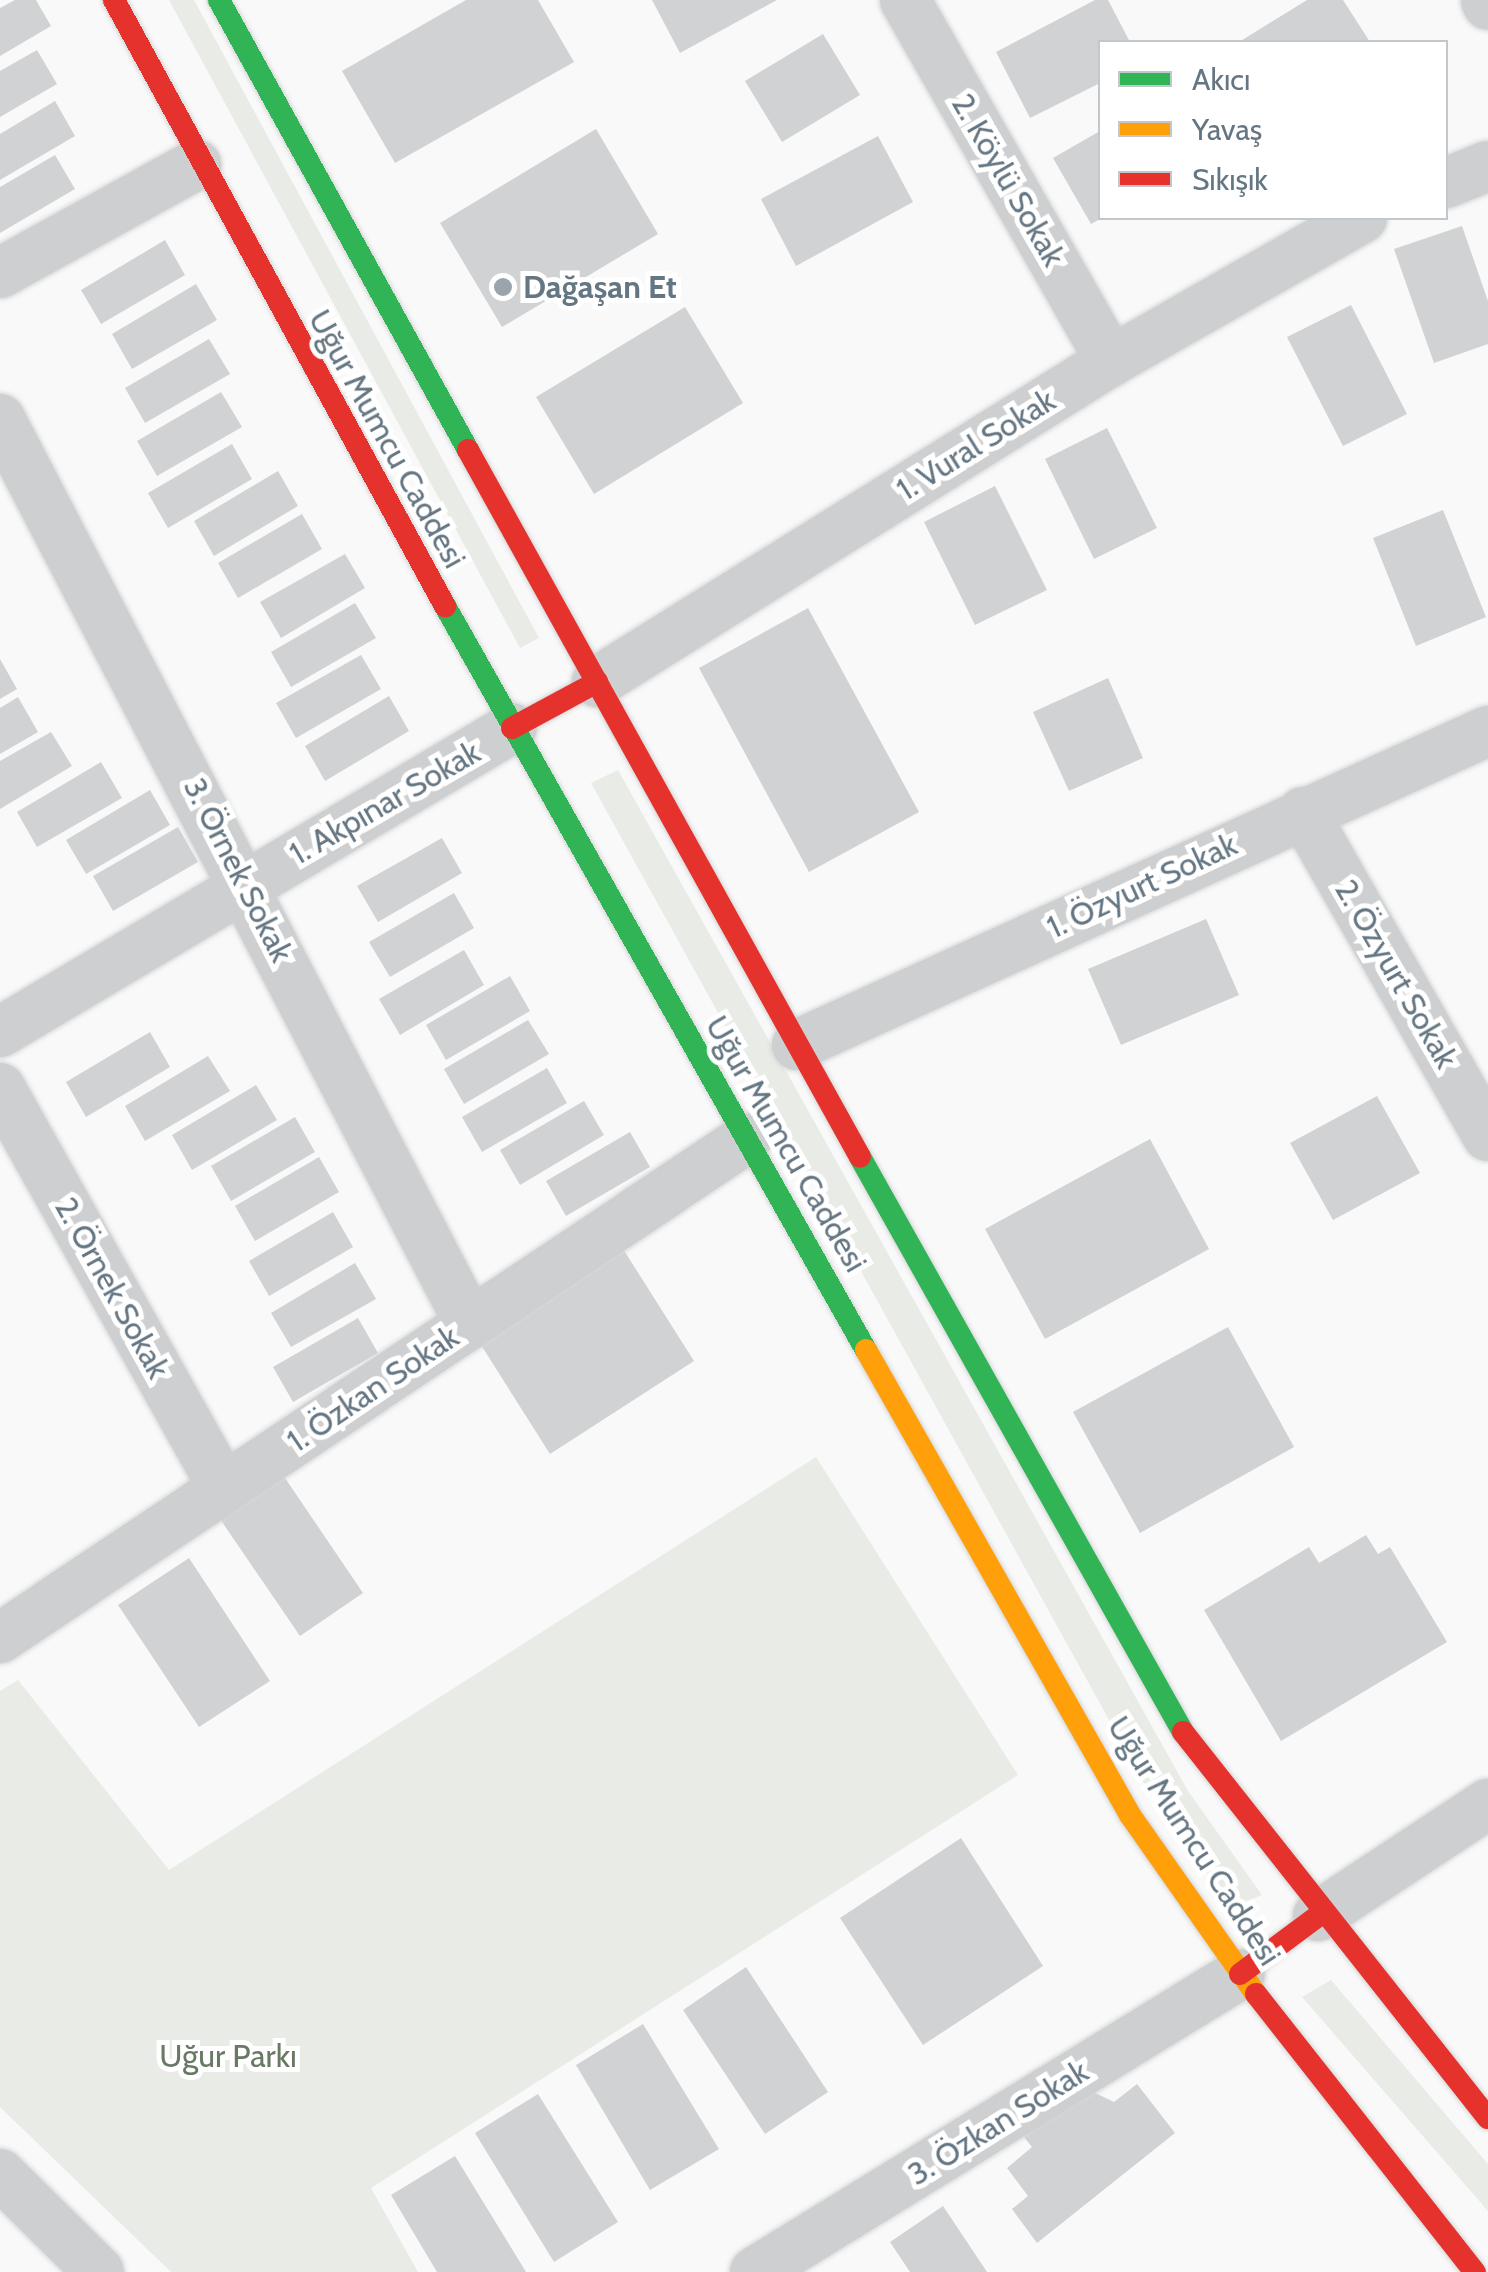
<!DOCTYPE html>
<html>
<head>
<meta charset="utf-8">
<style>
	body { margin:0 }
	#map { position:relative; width:1488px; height:2272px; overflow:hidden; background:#f9f9f9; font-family:Cabin,sans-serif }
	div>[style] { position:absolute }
	.green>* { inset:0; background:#e8ebe6 }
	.building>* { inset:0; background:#d0d2d3 }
	.roads { filter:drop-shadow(0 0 2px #d5d6d7) drop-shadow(0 0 2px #d5d6d7) }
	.street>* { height:50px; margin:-25px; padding:0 25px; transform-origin:25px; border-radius:25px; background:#cecfd0 }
	.fast>* { height:22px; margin:-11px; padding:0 11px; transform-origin:11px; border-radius:11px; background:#30b455 }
	.slow>* { height:22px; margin:-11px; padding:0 11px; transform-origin:11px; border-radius:11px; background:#ff9f0a }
	.jam>* { height:22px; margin:-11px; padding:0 11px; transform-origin:11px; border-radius:11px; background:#e5322d }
	.dots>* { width:28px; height:28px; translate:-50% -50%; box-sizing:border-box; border:5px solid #fff; border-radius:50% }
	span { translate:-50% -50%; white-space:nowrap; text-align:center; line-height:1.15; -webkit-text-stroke:10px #fff; paint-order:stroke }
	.street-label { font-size:32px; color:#657683 }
	.poi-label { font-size:32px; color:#657683; font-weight:700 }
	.left { translate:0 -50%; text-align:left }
	.park-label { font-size:32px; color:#687a64 }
	.legend { position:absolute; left:1098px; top:40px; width:350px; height:180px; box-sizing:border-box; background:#fff; border:2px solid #c1c8cd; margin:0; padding:12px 18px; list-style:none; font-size:30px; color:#657683 }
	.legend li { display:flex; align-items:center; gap:20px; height:50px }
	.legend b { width:50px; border:2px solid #c1c8cd }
</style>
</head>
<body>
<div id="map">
	<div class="green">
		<i style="clip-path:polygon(169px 0,194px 0,539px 638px,520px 648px)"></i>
		<i style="clip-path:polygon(618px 770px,1188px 1791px,1262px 1895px,1231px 1907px,1150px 1794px,591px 783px)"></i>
		<i style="clip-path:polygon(816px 1457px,1018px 1775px,371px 2188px,418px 2272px,171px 2272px,0 2107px,0 1691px,18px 1680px,169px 1870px)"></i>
		<i style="clip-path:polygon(1331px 1980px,1488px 2164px,1488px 2211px,1302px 1997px)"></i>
	</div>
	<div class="building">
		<i style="clip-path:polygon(15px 0,36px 0,51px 26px,0 56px,0 8px)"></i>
		<i style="clip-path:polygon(466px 0,538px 0,574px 62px,395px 163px,342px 71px)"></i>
		<i style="clip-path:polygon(652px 0,777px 0,680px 53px)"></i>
		<i style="clip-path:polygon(1095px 0,1108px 0,1130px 42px,1100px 42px,1100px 83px,1030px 118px,996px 52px)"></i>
		<i style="clip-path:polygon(1307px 0,1343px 0,1370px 42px,1239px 42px)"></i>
		<i style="clip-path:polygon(823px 34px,860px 95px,782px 142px,745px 81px)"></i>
		<i style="clip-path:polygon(37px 50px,57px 84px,0 117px,0 71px)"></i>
		<i style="clip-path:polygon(55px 101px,75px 136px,0 180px,0 134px)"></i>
		<i style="clip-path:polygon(596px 129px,658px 234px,502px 327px,440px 223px)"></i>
		<i style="clip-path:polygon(1100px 131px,1100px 219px,1091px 224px,1053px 158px)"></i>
		<i style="clip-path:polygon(878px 136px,913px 202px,796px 266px,761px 199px)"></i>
		<i style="clip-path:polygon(55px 155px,75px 189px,0 233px,0 187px)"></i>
		<i style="clip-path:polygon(1462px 226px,1488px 301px,1488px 344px,1434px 363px,1394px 249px)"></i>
		<i style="clip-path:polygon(165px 240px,185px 275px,101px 324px,81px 290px)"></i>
		<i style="clip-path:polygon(196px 284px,217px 320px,132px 369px,112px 334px)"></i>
		<i style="clip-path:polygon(1351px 305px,1407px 414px,1343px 446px,1287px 337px)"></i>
		<i style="clip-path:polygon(685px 307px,743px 403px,594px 494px,536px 397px)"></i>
		<i style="clip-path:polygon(209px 339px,230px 374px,145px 423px,125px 388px)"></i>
		<i style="clip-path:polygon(221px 392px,242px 427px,157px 476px,137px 441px)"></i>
		<i style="clip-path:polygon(1107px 428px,1157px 528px,1094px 559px,1045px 459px)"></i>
		<i style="clip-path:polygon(232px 444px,252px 479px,168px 528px,148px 493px)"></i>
		<i style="clip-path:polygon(278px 471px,298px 506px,214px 556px,194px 521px)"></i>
		<i style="clip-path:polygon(995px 486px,1047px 590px,975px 625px,924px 522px)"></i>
		<i style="clip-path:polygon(1443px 510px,1486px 617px,1416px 646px,1373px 538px)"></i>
		<i style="clip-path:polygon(302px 514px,322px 549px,238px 598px,218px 563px)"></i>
		<i style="clip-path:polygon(345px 554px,365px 588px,281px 638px,260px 602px)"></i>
		<i style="clip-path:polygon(355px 603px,376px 638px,291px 687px,271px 652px)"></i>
		<i style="clip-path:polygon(808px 608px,919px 812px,809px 872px,699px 668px)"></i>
		<i style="clip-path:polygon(361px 655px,381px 689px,296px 738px,276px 703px)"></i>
		<i style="clip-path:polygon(0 659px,17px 689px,0 699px)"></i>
		<i style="clip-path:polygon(1108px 678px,1143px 758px,1069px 791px,1033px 712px)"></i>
		<i style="clip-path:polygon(389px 696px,409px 731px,325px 781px,305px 746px)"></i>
		<i style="clip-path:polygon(18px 697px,38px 732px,0 754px,0 708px)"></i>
		<i style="clip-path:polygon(51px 732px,72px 766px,0 809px,0 761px)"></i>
		<i style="clip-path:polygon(101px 762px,122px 798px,37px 847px,17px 812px)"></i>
		<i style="clip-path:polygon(150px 790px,170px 825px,86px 874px,66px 840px)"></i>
		<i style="clip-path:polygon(178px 827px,198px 862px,113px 911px,93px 876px)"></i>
		<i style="clip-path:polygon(442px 838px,462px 873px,378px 922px,357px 886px)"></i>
		<i style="clip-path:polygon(454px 893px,474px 928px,390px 977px,369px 942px)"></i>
		<i style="clip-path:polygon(1206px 919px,1239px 995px,1121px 1045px,1088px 969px)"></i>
		<i style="clip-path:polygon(464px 950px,484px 985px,400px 1035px,379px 999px)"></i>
		<i style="clip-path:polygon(510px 976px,530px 1011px,446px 1060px,426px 1025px)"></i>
		<i style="clip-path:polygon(528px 1020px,549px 1054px,464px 1104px,444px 1069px)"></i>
		<i style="clip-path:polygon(150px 1032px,170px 1067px,86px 1117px,66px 1082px)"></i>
		<i style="clip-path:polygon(208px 1056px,230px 1091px,145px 1141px,125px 1106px)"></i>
		<i style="clip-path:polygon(547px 1068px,567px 1103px,482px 1152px,462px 1117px)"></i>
		<i style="clip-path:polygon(256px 1085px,277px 1120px,192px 1170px,172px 1135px)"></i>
		<i style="clip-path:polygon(1377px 1096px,1420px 1173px,1333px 1220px,1290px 1143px)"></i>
		<i style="clip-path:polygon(584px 1101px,604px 1135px,520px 1185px,500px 1150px)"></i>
		<i style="clip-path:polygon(295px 1117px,315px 1152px,231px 1201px,211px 1166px)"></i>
		<i style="clip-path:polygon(630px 1132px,650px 1167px,566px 1216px,546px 1181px)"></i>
		<i style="clip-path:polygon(1150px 1139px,1209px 1249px,1045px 1339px,985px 1229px)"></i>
		<i style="clip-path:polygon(319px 1157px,339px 1192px,255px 1241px,235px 1206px)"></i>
		<i style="clip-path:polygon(333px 1212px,353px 1247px,269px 1296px,249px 1261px)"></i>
		<i style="clip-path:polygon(618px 1241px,694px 1361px,550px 1454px,474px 1334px)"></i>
		<i style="clip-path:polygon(355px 1263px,376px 1299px,291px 1347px,271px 1313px)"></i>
		<i style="clip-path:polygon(358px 1318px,378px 1353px,293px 1402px,273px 1367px)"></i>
		<i style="clip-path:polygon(1228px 1327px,1294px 1447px,1140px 1533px,1073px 1412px)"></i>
		<i style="clip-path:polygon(283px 1475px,363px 1593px,300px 1636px,220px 1519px)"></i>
		<i style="clip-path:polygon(1366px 1535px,1378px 1554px,1390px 1547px,1447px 1642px,1281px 1741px,1204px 1610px,1309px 1547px,1319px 1563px)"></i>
		<i style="clip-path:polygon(189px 1558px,270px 1681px,199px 1727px,118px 1605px)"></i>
		<i style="clip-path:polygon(961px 1838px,1043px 1966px,923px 2045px,840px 1918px)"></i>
		<i style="clip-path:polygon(746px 1967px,828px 2092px,765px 2134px,683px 2010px)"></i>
		<i style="clip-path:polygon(643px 2024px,719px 2149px,650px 2190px,576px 2065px)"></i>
		<i style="clip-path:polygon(1137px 2084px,1175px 2133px,1037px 2243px,1012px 2209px,1028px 2196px,1007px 2168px,1032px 2147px,1024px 2137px,1085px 2088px,1114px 2102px)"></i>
		<i style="clip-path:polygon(538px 2094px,618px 2222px,554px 2262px,475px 2133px)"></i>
		<i style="clip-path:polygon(455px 2156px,526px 2272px,437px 2272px,391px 2195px)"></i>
		<i style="clip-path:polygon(943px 2206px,987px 2272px,910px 2272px,890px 2242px)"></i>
	</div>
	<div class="roads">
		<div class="street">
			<i style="left:905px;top:0;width:416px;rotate:60.3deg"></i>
			<i style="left:1486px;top:0;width:5px;rotate:68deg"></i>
			<i style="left:1446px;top:183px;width:45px;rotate:-22deg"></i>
			<i style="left:0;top:273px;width:224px;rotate:-28.9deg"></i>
			<i style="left:0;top:419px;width:1020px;rotate:62.56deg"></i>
			<i style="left:597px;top:682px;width:606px;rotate:-31.99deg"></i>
			<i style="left:1111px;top:361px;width:289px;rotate:-29.7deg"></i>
			<i style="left:1303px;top:812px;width:373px;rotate:60.3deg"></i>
			<i style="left:0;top:1032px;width:595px;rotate:-30.7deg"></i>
			<i style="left:797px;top:1045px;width:759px;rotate:-24.44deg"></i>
			<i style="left:0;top:1088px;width:458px;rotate:60.8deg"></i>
			<i style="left:0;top:1638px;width:898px;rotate:-33.78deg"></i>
			<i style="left:1318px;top:1916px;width:204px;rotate:-33.4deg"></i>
			<i style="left:0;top:2174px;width:139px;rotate:44.7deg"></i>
			<i style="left:755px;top:2272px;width:569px;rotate:-31.57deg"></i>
		</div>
		<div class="fast">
			<i style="left:219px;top:0;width:514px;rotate:61.04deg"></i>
			<i style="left:445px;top:606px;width:855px;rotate:60.5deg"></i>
			<i style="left:860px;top:1157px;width:660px;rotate:60.68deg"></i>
		</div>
		<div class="slow">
			<i style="left:866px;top:1350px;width:535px;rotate:60.41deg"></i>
			<i style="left:1130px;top:1815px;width:219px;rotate:54.9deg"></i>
		</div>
		<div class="jam">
			<i style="left:114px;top:0;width:691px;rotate:61.36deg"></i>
			<i style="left:468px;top:450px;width:808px;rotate:60.99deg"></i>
			<i style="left:512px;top:728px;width:97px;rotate:-28.4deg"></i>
			<i style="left:1183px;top:1732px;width:492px;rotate:51.7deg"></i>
			<i style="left:1240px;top:1974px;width:97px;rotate:-36.6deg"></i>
			<i style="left:1256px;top:1994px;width:354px;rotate:51.8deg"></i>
		</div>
	</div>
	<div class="dots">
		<i style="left:503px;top:287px;background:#99a4ac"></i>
	</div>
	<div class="street-label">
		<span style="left:1008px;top:180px;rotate:60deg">2. Köylü Sokak</span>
		<span style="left:387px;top:439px;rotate:61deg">Uğur Mumcu Caddesi</span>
		<span style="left:976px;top:445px;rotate:-32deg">1. Vural Sokak</span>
		<span style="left:385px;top:803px;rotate:-30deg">1. Akpınar Sokak</span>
		<span style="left:238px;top:870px;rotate:63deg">3. Örnek Sokak</span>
		<span style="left:1142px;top:886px;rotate:-25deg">1. Özyurt Sokak</span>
		<span style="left:1396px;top:974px;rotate:60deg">2. Özyurt Sokak</span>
		<span style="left:786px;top:1144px;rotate:60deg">Uğur Mumcu Caddesi</span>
		<span style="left:112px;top:1288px;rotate:61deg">2. Örnek Sokak</span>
		<span style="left:373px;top:1389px;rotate:-34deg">1. Özkan Sokak</span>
		<span style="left:1194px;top:1841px;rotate:57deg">Uğur Mumcu Caddesi</span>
		<span style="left:998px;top:2123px;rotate:-32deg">3. Özkan Sokak</span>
	</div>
	<div class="poi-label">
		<span class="left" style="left:523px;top:287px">Dağaşan Et</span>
	</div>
	<div class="park-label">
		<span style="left:228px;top:2056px">Uğur Parkı</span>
	</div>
	<ul class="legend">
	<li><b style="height:12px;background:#30b455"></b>Akıcı</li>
	<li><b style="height:12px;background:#ff9f0a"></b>Yavaş</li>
	<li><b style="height:12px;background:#e5322d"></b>Sıkışık</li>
	</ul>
</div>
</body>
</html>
